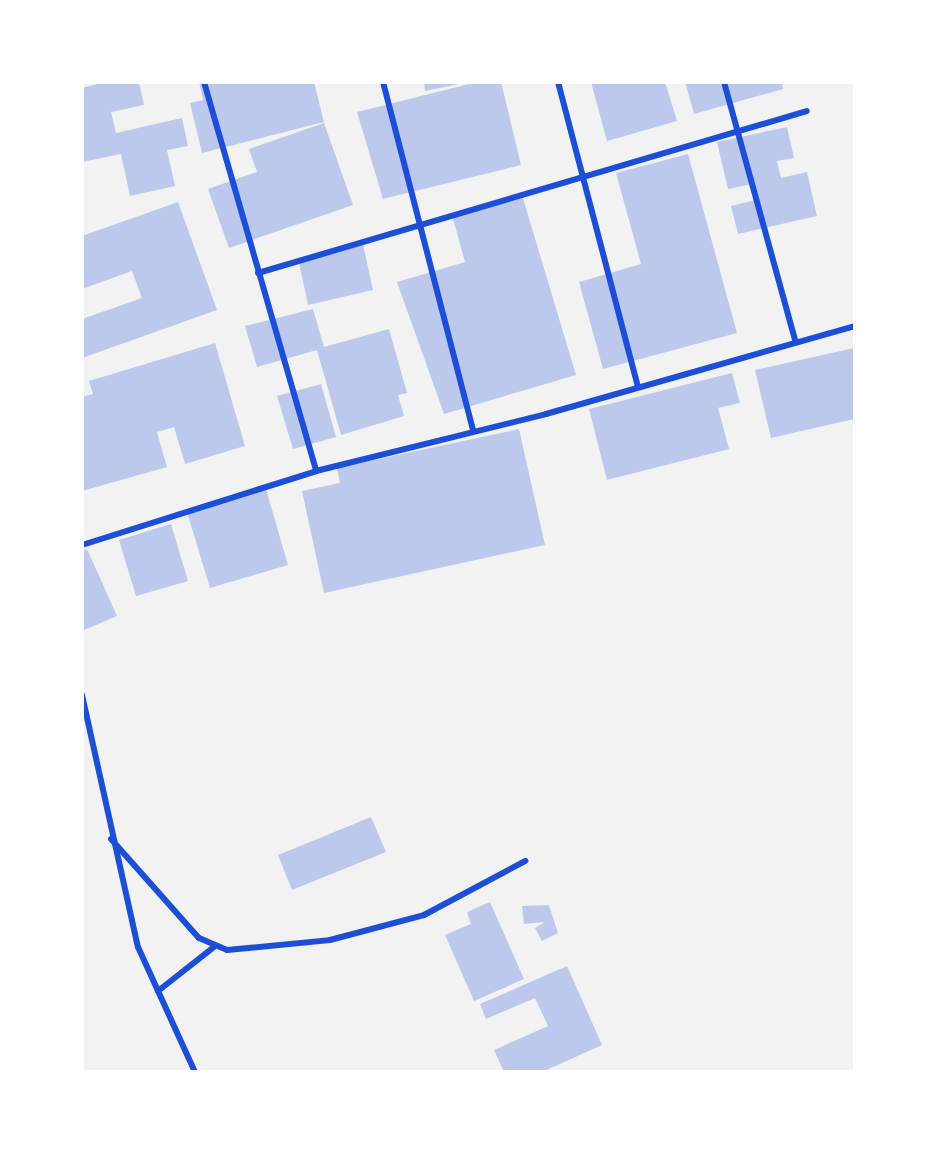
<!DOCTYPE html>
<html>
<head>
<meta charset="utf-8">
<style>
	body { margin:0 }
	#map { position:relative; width:937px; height:1154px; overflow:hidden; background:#f2f2f2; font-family:Signika,sans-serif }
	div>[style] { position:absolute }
	.building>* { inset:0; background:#bdc9ec }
	.minor>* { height:6px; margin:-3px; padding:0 3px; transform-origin:3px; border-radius:3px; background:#1d4ed8 }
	span { translate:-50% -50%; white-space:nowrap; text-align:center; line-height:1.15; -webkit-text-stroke:6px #fff; paint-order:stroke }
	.frame { position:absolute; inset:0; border:84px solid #fff; pointer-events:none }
</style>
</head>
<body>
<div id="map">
	<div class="building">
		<i style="clip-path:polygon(105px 82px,139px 82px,144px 105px,111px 112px,116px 133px,182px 118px,188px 146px,167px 150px,175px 186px,130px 196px,121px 154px,82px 162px,82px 88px)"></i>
		<i style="clip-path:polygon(199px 82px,314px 82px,324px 122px,202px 153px,190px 103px,203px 100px)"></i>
		<i style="clip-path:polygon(424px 82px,459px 82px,459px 84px,425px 91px)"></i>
		<i style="clip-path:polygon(477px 82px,501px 82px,521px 165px,383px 199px,357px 112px)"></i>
		<i style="clip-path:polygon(591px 82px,665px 82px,677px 121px,607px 141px)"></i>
		<i style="clip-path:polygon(685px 82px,782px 82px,783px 89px,694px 114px)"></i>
		<i style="clip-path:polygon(324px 123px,353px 205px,229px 248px,208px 189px,257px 172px,249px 149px)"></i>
		<i style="clip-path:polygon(787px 127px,794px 158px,777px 161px,781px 178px,807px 172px,817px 216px,738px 234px,731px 206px,756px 200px,752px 184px,728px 189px,717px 142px)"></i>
		<i style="clip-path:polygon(688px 154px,737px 333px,603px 369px,579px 282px,641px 264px,616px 173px)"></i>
		<i style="clip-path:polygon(522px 195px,576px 375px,444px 414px,397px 282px,465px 262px,452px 215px)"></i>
		<i style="clip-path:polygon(178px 202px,217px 310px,82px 358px,82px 319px,142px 298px,132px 271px,82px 289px,82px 236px)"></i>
		<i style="clip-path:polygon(363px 244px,373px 290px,308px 305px,298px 258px)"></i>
		<i style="clip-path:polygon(313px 309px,324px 347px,389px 329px,407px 393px,398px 395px,404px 416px,341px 435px,317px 350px,257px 367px,245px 326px)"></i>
		<i style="clip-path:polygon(215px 343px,245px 446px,185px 464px,174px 427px,157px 432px,167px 467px,82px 491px,82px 397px,93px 394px,89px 381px)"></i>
		<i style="clip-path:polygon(854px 348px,854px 419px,771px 438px,755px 370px)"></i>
		<i style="clip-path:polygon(732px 373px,740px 403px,718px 408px,729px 449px,607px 480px,589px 409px)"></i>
		<i style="clip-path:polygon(321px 384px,336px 437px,293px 449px,277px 396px)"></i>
		<i style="clip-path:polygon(519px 429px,545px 545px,324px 593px,302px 491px,340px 483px,337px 468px)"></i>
		<i style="clip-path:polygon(266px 489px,288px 565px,210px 588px,187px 512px)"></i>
		<i style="clip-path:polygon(171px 524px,188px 581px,136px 596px,119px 540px)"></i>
		<i style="clip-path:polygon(87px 549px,117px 616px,82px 631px,82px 551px)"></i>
		<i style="clip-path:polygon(371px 817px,386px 852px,292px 890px,278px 855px)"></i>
		<i style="clip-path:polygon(490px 902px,524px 979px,474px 1001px,445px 935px,471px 924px,467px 912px)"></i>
		<i style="clip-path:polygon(549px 905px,558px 933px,542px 941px,535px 928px,545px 922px,524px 924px,522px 906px)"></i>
		<i style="clip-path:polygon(567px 966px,602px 1045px,542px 1072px,504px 1072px,494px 1050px,548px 1026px,535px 998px,486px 1019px,480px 1004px)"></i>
	</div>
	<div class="minor">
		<i style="left:204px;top:82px;width:405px;rotate:73.9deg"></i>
		<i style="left:383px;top:82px;width:360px;rotate:75.5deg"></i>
		<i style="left:558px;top:82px;width:315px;rotate:75.3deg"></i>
		<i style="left:724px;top:82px;width:267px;rotate:74.6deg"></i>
		<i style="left:258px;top:273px;width:572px;rotate:-16.44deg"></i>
		<i style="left:82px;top:545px;width:245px;rotate:-17.5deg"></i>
		<i style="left:316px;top:471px;width:237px;rotate:-13.9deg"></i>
		<i style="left:546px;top:414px;width:320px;rotate:-15.9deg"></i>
		<i style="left:82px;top:695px;width:258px;rotate:77.5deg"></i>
		<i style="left:138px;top:947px;width:137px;rotate:65.5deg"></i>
		<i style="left:111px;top:839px;width:132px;rotate:48.4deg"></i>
		<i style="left:199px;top:938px;width:30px;rotate:23deg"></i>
		<i style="left:227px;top:950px;width:103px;rotate:-5.5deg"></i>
		<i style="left:330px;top:940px;width:97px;rotate:-14.9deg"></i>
		<i style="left:424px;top:915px;width:115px;rotate:-28.1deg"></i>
		<i style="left:158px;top:991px;width:71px;rotate:-38.2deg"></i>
	</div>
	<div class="frame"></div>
</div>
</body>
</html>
